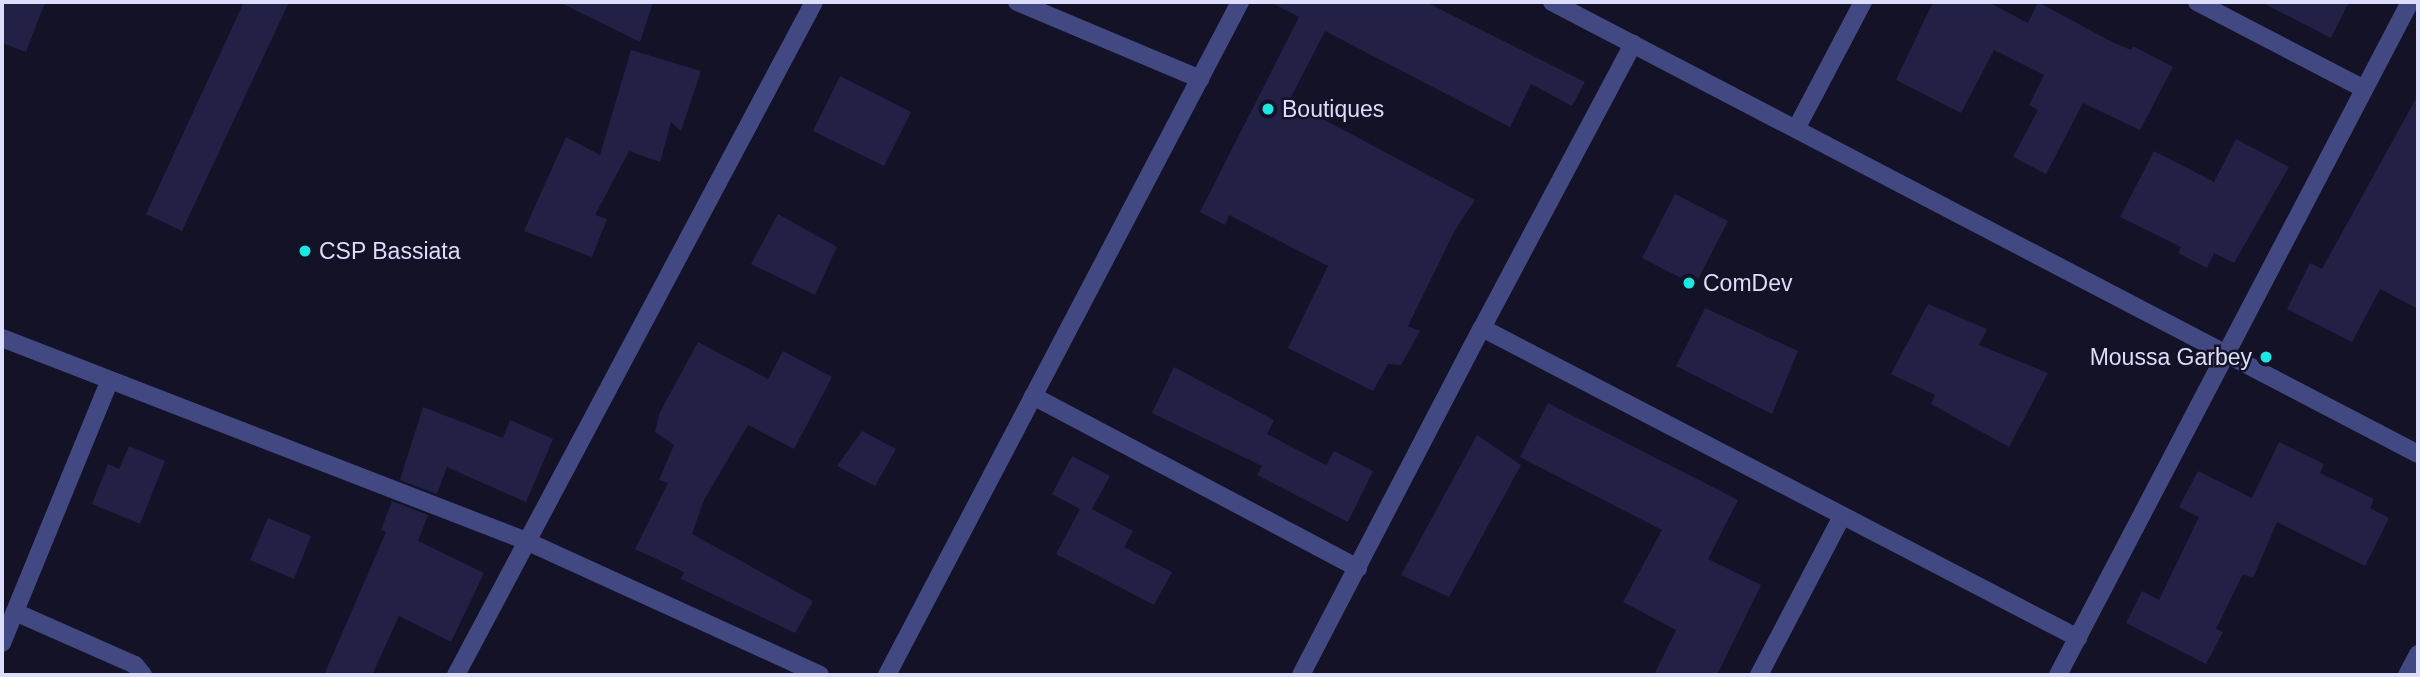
<!DOCTYPE html>
<html>
<head>
<meta charset="utf-8">
<style>
	body { margin:0 }
	#map { position:relative; width:2420px; height:677px; overflow:hidden; background:#131227; font-family:Arial,sans-serif }
	div>[style] { position:absolute }
	.building>* { inset:0; background:#232046 }
	.minor>* { height:18px; margin:-9px; padding:0 9px; transform-origin:9px; border-radius:9px; background:#424881 }
	.dots>* { width:19px; height:19px; translate:-50% -50%; box-sizing:border-box; border:4px solid #131227; border-radius:50% }
	span { translate:-50% -50%; white-space:nowrap; text-align:center; line-height:1.15; -webkit-text-stroke:5px #131227; paint-order:stroke }
	.poi-label { font-size:23px; color:#dcdcfb }
	.left { translate:0 -50%; text-align:left }
	.right { translate:-100% -50%; text-align:right }
	.frame { position:absolute; inset:0; border:4px solid #dcdcfb; pointer-events:none }
</style>
</head>
<body>
<div id="map">
	<div class="building">
		<i style="clip-path:polygon(2px 2px,45px 2px,26px 52px,2px 43px)"></i>
		<i style="clip-path:polygon(244px 2px,289px 2px,182px 231px,146px 214px)"></i>
		<i style="clip-path:polygon(559px 2px,653px 2px,640px 42px)"></i>
		<i style="clip-path:polygon(1270px 2px,1426px 2px,1585px 82px,1572px 106px,1531px 84px,1510px 127px,1325px 31px,1289px 101px,1475px 200px,1455px 230px,1408px 326px,1420px 331px,1401px 365px,1388px 364px,1373px 391px,1288px 348px,1328px 266px,1229px 215px,1225px 225px,1200px 212px,1299px 17px)"></i>
		<i style="clip-path:polygon(1933px 2px,1988px 2px,2028px 23px,2038px 2px,2112px 42px,2131px 50px,2133px 46px,2173px 67px,2140px 130px,2083px 103px,2046px 174px,2013px 157px,2038px 110px,2029px 105px,2044px 75px,1994px 50px,1961px 113px,1896px 80px)"></i>
		<i style="clip-path:polygon(2261px 2px,2349px 2px,2331px 38px)"></i>
		<i style="clip-path:polygon(631px 50px,701px 71px,681px 131px,671px 122px,660px 162px,629px 151px,595px 215px,607px 219px,592px 257px,524px 231px,566px 137px,600px 155px)"></i>
		<i style="clip-path:polygon(840px 76px,911px 112px,884px 166px,813px 131px)"></i>
		<i style="clip-path:polygon(2418px 95px,2418px 309px,2380px 289px,2352px 342px,2287px 309px,2310px 263px,2322px 269px)"></i>
		<i style="clip-path:polygon(2236px 139px,2289px 167px,2234px 263px,2214px 253px,2207px 268px,2178px 253px,2181px 247px,2120px 217px,2154px 151px,2214px 182px)"></i>
		<i style="clip-path:polygon(1675px 194px,1728px 221px,1695px 285px,1642px 258px)"></i>
		<i style="clip-path:polygon(778px 214px,837px 247px,815px 295px,751px 264px)"></i>
		<i style="clip-path:polygon(1928px 304px,1987px 329px,1979px 345px,2048px 373px,2009px 447px,1931px 404px,1935px 395px,1891px 374px)"></i>
		<i style="clip-path:polygon(1705px 308px,1798px 351px,1772px 414px,1676px 366px)"></i>
		<i style="clip-path:polygon(698px 342px,768px 379px,783px 351px,832px 377px,794px 449px,748px 425px,704px 500px,692px 534px,813px 601px,795px 633px,681px 579px,684px 572px,635px 549px,668px 483px,659px 480px,674px 445px,655px 432px,659px 414px)"></i>
		<i style="clip-path:polygon(1174px 367px,1274px 420px,1267px 434px,1326px 465px,1334px 451px,1373px 471px,1348px 522px,1257px 475px,1262px 466px,1152px 413px)"></i>
		<i style="clip-path:polygon(1548px 403px,1738px 500px,1708px 559px,1761px 585px,1717px 675px,1654px 675px,1676px 630px,1623px 602px,1662px 530px,1520px 457px)"></i>
		<i style="clip-path:polygon(423px 407px,503px 438px,510px 420px,553px 439px,526px 502px,447px 467px,437px 494px,400px 480px)"></i>
		<i style="clip-path:polygon(862px 431px,896px 449px,875px 486px,837px 466px)"></i>
		<i style="clip-path:polygon(1477px 435px,1521px 465px,1449px 597px,1401px 575px)"></i>
		<i style="clip-path:polygon(2279px 442px,2324px 464px,2320px 473px,2374px 499px,2370px 508px,2389px 518px,2365px 566px,2277px 522px,2253px 578px,2243px 574px,2216px 629px,2223px 632px,2206px 664px,2126px 623px,2142px 591px,2159px 600px,2199px 517px,2179px 507px,2198px 471px,2252px 498px)"></i>
		<i style="clip-path:polygon(129px 446px,165px 461px,140px 524px,92px 504px,108px 464px,119px 469px)"></i>
		<i style="clip-path:polygon(1072px 456px,1110px 476px,1092px 509px,1133px 531px,1124px 547px,1172px 572px,1154px 605px,1056px 554px,1080px 509px,1052px 494px)"></i>
		<i style="clip-path:polygon(392px 501px,428px 515px,418px 541px,484px 573px,451px 642px,399px 616px,372px 675px,324px 675px,386px 532px,381px 530px)"></i>
		<i style="clip-path:polygon(268px 518px,311px 536px,294px 579px,250px 560px)"></i>
	</div>
	<div class="minor">
		<i style="left:1017px;top:2px;width:199px;rotate:22.8deg"></i>
		<i style="left:1552px;top:2px;width:977px;rotate:27.56deg"></i>
		<i style="left:2197px;top:2px;width:188px;rotate:27.5deg"></i>
		<i style="left:1796px;top:129px;width:144px;rotate:-62.2deg"></i>
		<i style="left:1482px;top:328px;width:322px;rotate:-62deg"></i>
		<i style="left:2px;top:338px;width:560px;rotate:21.16deg"></i>
		<i style="left:524px;top:540px;width:325px;rotate:24.5deg"></i>
		<i style="left:1033px;top:396px;width:368px;rotate:27.9deg"></i>
		<i style="left:15px;top:612px;width:131px;rotate:23.8deg"></i>
		<i style="left:135px;top:665px;width:13px;rotate:51deg"></i>
		<i style="left:2px;top:643px;width:284px;rotate:-67.7deg"></i>
		<i style="left:456px;top:675px;width:762px;rotate:-61.99deg"></i>
		<i style="left:887px;top:675px;width:760px;rotate:-62.32deg"></i>
		<i style="left:1301px;top:675px;width:391px;rotate:-62.5deg"></i>
		<i style="left:1482px;top:328px;width:672px;rotate:27.48deg"></i>
		<i style="left:1759px;top:675px;width:179px;rotate:-62.4deg"></i>
		<i style="left:2058px;top:675px;width:759px;rotate:-62.39deg"></i>
		<i style="left:2407px;top:675px;width:24px;rotate:-62deg"></i>
	</div>
	<div class="dots">
		<i style="left:1268px;top:109px;background:#1be8e2"></i>
		<i style="left:305px;top:251px;background:#1be8e2"></i>
		<i style="left:1689px;top:283px;background:#1be8e2"></i>
		<i style="left:2266px;top:357px;background:#1be8e2"></i>
	</div>
	<div class="poi-label">
		<span class="left" style="left:1282px;top:109px">Boutiques</span>
		<span class="left" style="left:319px;top:251px">CSP Bassiata</span>
		<span class="left" style="left:1703px;top:283px">ComDev</span>
		<span class="right" style="left:2252px;top:357px">Moussa Garbey</span>
	</div>
	<div class="frame"></div>
</div>
</body>
</html>
